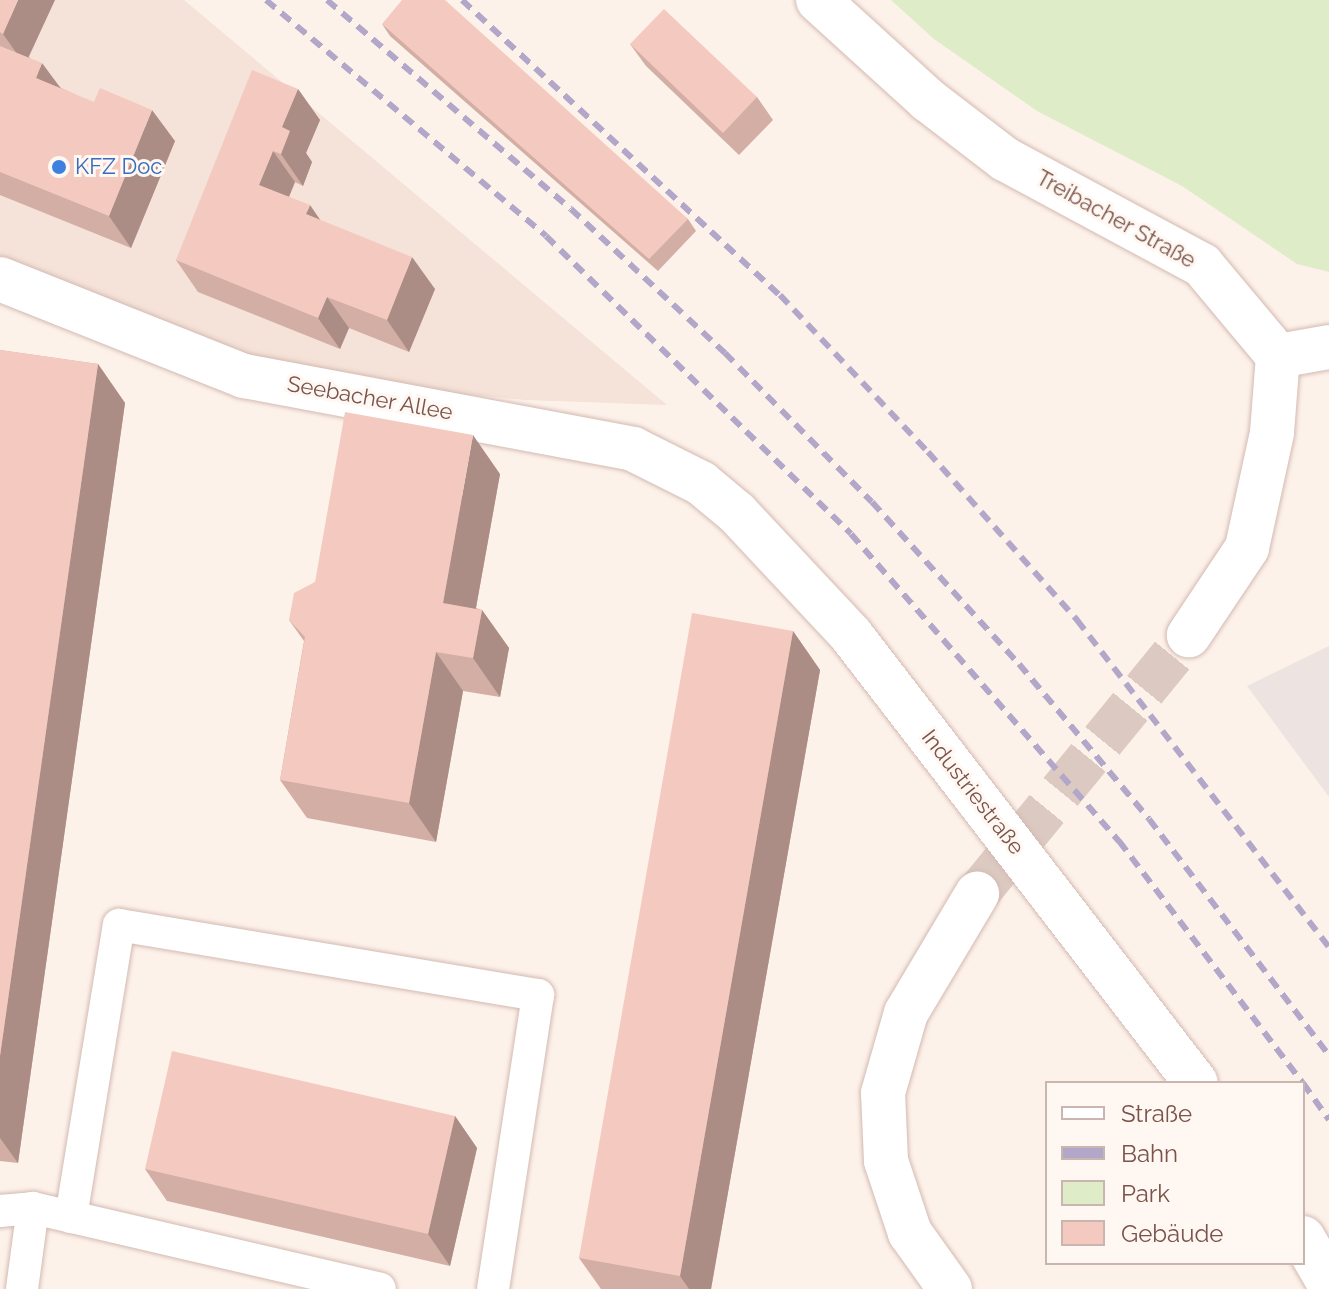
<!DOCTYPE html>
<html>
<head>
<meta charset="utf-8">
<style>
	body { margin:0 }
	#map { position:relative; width:1329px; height:1289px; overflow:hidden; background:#fdf2ea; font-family:Raleway,sans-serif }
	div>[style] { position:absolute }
	.residential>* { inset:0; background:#f5e2d8 }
	.industrial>* { inset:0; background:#ede3e0 }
	.green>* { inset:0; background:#deecc7 }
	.tertiary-tunnel>* { height:44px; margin-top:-22px; transform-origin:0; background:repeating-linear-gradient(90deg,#dccac2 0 44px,transparent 0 66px) }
	.roads { filter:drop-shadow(0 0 2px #d3bab1) drop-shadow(0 0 2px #d3bab1) }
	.service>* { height:32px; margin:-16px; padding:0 16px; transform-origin:16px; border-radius:16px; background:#fff }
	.minor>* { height:44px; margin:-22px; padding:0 22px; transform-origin:22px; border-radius:22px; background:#fff }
	.tertiary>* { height:44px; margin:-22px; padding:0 22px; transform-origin:22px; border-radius:22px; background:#fff }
	.rail>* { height:6px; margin-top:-3px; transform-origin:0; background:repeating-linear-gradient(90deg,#b2a6c9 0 12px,transparent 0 20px) }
	.wall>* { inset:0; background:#d2aea5 }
	.shaded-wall>* { inset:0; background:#ab8d86 }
	.building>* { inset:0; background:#f4cac0 }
	.dots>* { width:22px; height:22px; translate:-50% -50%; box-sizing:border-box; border:4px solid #fff7f1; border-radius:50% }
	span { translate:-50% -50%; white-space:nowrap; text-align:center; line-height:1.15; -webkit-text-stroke:6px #fff7f1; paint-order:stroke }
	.shop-label { font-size:22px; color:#366cbe }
	.left { translate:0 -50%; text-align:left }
	.street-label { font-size:22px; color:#7a534b }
	.legend { position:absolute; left:1045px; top:1081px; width:260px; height:184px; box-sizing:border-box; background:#fff7f1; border:2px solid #cab5af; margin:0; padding:10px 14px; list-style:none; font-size:24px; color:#7a534b }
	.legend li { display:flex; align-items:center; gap:16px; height:40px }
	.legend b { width:40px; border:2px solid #cab5af }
</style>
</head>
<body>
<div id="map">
	<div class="residential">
		<i style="clip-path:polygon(0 0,184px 0,667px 405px,526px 400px,252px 376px,0 273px)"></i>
	</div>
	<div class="industrial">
		<i style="clip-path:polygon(1329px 646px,1329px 797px,1247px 686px)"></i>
	</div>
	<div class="green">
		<i style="clip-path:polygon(891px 0,1329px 0,1329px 272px,1297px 264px,1182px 186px,1037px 111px,934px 39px)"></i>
	</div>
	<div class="tertiary-tunnel">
		<i style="left:977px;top:894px;width:335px;rotate:-50.7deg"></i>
	</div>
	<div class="roads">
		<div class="service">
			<i style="left:0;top:1211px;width:33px;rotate:-5deg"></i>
			<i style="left:33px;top:1208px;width:356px;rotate:13.1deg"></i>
			<i style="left:71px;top:1217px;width:296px;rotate:-80.7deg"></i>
			<i style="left:119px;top:925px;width:425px;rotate:9.5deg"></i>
			<i style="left:538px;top:995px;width:297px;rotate:98.7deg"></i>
			<i style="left:22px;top:1289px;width:82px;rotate:-82.3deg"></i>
		</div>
		<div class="minor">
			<i style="left:1278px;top:356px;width:52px;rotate:-10deg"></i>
		</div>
		<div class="tertiary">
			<i style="left:818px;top:0;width:149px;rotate:42.3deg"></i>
			<i style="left:928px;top:100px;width:97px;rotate:37.5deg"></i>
			<i style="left:1005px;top:159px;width:224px;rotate:28.3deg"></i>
			<i style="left:1202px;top:265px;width:119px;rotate:50.1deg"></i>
			<i style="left:1278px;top:356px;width:77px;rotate:94.5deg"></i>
			<i style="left:1272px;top:433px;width:118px;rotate:102.3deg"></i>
			<i style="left:1247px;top:548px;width:105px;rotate:123.7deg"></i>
			<i style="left:0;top:279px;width:263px;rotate:21.7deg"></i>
			<i style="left:244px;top:376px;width:396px;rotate:10.6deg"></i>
			<i style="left:633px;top:449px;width:76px;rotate:26.6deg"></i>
			<i style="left:701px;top:483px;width:47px;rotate:39.8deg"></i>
			<i style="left:737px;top:513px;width:167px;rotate:46.9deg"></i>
			<i style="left:851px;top:635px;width:565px;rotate:52.4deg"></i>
			<i style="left:1303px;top:1238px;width:52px;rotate:60deg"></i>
			<i style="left:950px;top:1289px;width:69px;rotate:-125.5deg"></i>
			<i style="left:910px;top:1233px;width:76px;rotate:-108.4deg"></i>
			<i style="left:886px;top:1161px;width:68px;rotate:-92.5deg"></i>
			<i style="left:883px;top:1093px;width:83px;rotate:-74deg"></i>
			<i style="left:906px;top:1013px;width:139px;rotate:-59.2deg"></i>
		</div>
	</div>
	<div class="rail">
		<i style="left:266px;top:0;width:366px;rotate:40.1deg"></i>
		<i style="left:546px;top:236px;width:426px;rotate:44.3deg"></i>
		<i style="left:851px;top:534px;width:408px;rotate:48.9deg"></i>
		<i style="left:1119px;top:841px;width:304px;rotate:52.8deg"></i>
		<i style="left:327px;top:0;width:321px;rotate:40.6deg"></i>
		<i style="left:571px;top:209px;width:211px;rotate:43.1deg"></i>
		<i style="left:725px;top:353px;width:209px;rotate:45.4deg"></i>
		<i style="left:872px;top:502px;width:219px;rotate:47.8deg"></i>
		<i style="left:1019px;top:664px;width:202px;rotate:50deg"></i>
		<i style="left:1149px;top:819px;width:297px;rotate:52.7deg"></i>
		<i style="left:462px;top:0;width:434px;rotate:42.9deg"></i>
		<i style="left:780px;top:295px;width:216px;rotate:46.7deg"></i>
		<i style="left:928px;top:452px;width:225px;rotate:48.4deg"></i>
		<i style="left:1077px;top:620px;width:413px;rotate:52.4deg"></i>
		<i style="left:1303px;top:1083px;width:45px;rotate:54.9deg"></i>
	</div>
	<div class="wall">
		<i style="clip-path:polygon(0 0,29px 57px,61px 88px,175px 141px,131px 248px,0 195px)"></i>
		<i style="clip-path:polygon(382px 24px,688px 219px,696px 231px,658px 271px,390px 36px)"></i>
		<i style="clip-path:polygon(630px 44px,757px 97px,773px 120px,739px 155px,646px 66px)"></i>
		<i style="clip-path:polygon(298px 89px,320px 120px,306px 153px,312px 162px,303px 186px,295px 182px,289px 197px,320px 220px,435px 289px,409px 352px,349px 328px,340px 349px,198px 292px,176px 260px)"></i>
		<i style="clip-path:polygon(0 350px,98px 364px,125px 403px,18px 1163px,0 1161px)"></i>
		<i style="clip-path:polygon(500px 474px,476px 608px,482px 610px,509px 648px,500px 697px,463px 691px,436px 842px,307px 818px,280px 780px,304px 641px,289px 620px,315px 582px)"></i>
		<i style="clip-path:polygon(793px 631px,820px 670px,711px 1289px,601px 1289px,579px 1258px)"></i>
		<i style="clip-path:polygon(455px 1116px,477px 1148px,450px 1266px,167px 1201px,145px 1169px)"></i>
	</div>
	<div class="shaded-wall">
		<i style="clip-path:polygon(18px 0,55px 0,25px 65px,3px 34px)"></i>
		<i style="clip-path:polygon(42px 63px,65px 94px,36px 78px)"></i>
		<i style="clip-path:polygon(298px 89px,320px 120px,306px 153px,312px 162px,303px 186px,281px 154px,282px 127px)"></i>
		<i style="clip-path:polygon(152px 110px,175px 141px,131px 248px,109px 216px)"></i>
		<i style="clip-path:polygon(273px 151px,295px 182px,281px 216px,259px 185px)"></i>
		<i style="clip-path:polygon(310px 205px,332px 237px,306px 214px)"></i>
		<i style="clip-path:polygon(412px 257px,435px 289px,409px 352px,387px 320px)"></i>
		<i style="clip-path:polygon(327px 297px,349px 328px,340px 349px,318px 318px)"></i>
		<i style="clip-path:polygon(98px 364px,125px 403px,18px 1163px,0 1138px,0 1056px)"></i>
		<i style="clip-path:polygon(473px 435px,500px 474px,470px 641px,443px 603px)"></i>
		<i style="clip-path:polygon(482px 610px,509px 648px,500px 697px,473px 658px)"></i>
		<i style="clip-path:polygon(793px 631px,820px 670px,711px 1289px,689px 1289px,680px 1276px)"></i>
		<i style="clip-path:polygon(436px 652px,463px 691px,436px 842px,409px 803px)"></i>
		<i style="clip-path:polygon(455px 1116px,477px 1148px,450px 1266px,428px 1234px)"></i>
	</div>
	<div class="building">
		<i style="clip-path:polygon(0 0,18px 0,3px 34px,0 32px)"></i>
		<i style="clip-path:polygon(402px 0,445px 0,688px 219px,649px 259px,382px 24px)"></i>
		<i style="clip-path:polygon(664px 9px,757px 97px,723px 133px,630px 44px)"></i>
		<i style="clip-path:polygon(0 46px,42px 63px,36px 78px,94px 102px,100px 88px,152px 110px,109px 216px,0 172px)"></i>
		<i style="clip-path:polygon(252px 70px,298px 89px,282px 127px,290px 131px,281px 154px,273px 151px,259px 185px,310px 205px,306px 214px,412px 257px,387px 320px,327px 297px,318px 318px,176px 260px)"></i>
		<i style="clip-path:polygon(0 350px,98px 364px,0 1056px)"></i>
		<i style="clip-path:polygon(345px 412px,473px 435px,443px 603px,482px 610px,473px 658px,436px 652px,409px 803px,280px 780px,305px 637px,289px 620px,294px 593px,315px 582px)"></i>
		<i style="clip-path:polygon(692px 613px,793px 631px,680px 1276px,579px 1258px)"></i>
		<i style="clip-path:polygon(172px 1051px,455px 1116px,428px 1234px,145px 1169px)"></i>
	</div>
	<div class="dots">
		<i style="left:59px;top:167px;background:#3f7fe0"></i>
	</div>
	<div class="shop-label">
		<span class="left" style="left:75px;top:167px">KFZ Doc</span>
	</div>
	<div class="street-label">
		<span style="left:1116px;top:219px;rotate:29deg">Treibacher Straße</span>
		<span style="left:370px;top:398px;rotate:10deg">Seebacher Allee</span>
		<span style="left:973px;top:792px;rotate:52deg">Industriestraße</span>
	</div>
	<ul class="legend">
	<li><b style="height:10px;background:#fff"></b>Straße</li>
	<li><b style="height:10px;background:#b2a6c9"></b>Bahn</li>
	<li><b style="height:22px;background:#deecc7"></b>Park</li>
	<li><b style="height:22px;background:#f4cac0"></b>Gebäude</li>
	</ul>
</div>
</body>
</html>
